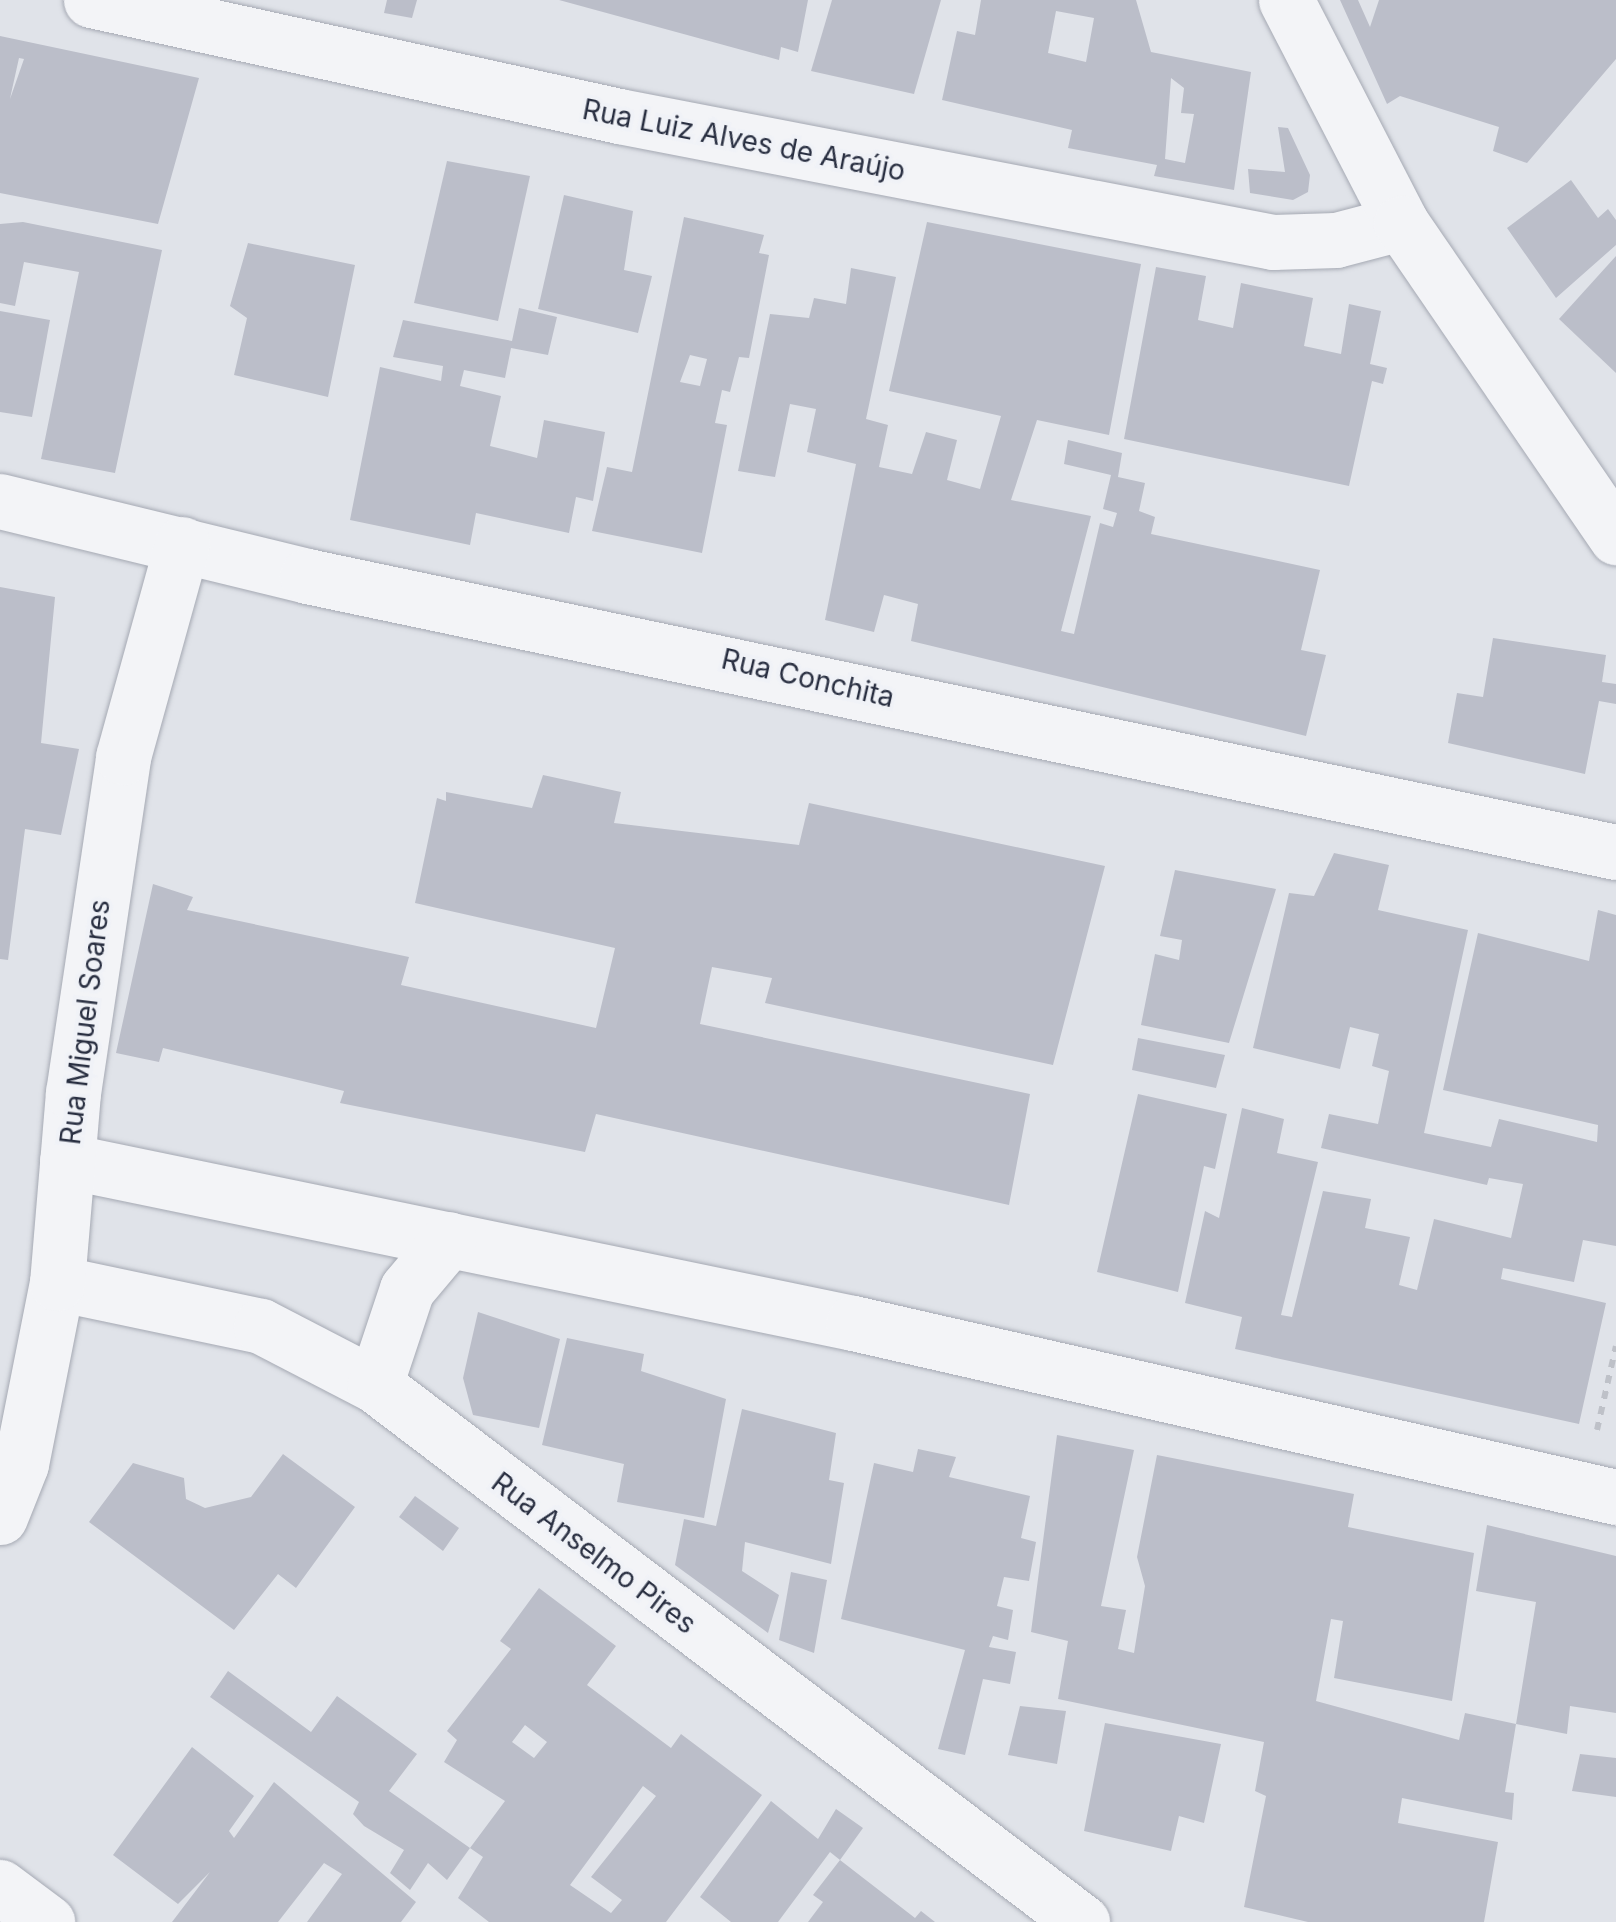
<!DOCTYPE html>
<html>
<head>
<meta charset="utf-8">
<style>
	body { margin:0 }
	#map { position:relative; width:1616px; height:1922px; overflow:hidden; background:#e0e3e9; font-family:Inter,sans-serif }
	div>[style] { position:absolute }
	.building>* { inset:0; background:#bbbec9 }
	.path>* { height:6px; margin-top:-3px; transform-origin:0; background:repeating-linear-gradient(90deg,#bec1c8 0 8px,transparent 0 16px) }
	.roads { filter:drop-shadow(0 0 2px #a5a9b3) drop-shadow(0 0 2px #a5a9b3) }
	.street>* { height:55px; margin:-27.5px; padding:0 27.5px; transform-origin:27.5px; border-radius:27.5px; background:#f3f4f7 }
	span { translate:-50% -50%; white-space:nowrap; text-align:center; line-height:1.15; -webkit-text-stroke:8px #f0f2f7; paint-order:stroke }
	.street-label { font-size:28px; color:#292f41 }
</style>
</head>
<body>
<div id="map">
	<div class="building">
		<i style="clip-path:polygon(387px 0,417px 0,412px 18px,384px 13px)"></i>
		<i style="clip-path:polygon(559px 0,808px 0,798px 52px,781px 47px,779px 60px)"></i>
		<i style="clip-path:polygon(832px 0,941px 0,914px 94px,811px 71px)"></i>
		<i style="clip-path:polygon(evenodd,981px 0,1136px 0,1151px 52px,1251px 72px,1234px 190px,1154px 176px,1157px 165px,1068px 148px,1072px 130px,942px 100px,957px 31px,975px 35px,981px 0,1056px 11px,1094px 18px,1086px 62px,1048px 53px,1056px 11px,981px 0,1171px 78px,1184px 88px,1181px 113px,1194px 114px,1185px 163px,1165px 159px,1171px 78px)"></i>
		<i style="clip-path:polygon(1340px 0,1358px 0,1370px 27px,1379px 0,1616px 0,1616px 59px,1527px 163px,1493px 151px,1499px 127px,1400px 96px,1387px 104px)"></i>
		<i style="clip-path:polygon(evenodd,0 36px,199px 78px,158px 224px,0 193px,0 36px,19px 58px,24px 59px,10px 99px,11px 94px,19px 58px)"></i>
		<i style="clip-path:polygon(1278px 127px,1288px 128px,1310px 175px,1308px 192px,1293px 200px,1250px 193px,1248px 169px,1285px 172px)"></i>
		<i style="clip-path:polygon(447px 161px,530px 176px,498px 321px,414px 303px)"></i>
		<i style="clip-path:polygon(1571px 180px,1598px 218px,1608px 209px,1616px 220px,1616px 245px,1556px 298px,1507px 228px)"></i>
		<i style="clip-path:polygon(564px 195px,633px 211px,624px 270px,652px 276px,638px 333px,538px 309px)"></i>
		<i style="clip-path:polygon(evenodd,684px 217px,764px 235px,759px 253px,769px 255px,749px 358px,739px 357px,730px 392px,722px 390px,715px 423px,727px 425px,702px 553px,592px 531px,607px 467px,632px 472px,684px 217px,690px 355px,707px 359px,700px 386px,680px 382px,690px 355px)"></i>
		<i style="clip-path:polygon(23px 222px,162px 250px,115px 473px,41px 459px,79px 272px,24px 262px,15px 306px,0 303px,0 224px)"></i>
		<i style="clip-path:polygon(927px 222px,1141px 264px,1109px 435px,1037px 420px,1011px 500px,1091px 516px,1061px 631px,1074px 634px,1100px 523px,1113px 527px,1117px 513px,1103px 509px,1111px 475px,1064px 464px,1068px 440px,1122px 453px,1118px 477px,1145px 483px,1139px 511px,1155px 517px,1151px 534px,1320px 570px,1301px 650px,1326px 655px,1306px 736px,911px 641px,918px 604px,884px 595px,874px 632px,825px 620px,856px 464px,807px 452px,816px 409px,790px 404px,775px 477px,738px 471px,770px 314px,809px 318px,814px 298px,846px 304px,851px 268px,896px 277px,866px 419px,888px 425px,879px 467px,912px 474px,926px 432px,957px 440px,947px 480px,980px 489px,1001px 416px,889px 391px)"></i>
		<i style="clip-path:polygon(248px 243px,355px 265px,328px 397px,234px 375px,247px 318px,230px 306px)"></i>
		<i style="clip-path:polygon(1616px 256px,1616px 373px,1559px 319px)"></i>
		<i style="clip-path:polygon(1156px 267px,1206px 276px,1198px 320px,1233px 328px,1241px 283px,1313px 298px,1304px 346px,1341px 354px,1349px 304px,1381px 311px,1370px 364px,1387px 368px,1383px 384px,1372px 381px,1349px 486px,1124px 439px)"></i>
		<i style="clip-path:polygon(519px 308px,557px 317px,548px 355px,511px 348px,505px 378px,464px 370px,460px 386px,501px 396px,490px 446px,537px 458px,544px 420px,605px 432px,593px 501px,576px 497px,569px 533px,476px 513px,470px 545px,350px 520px,380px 367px,441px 381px,443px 366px,393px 357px,403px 320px,512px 341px)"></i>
		<i style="clip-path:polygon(0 311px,50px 320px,32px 417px,0 412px)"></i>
		<i style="clip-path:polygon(0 587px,55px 597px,41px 743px,79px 749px,61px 835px,25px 829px,8px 960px,0 959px)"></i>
		<i style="clip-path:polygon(1493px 638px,1606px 655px,1602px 682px,1616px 684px,1616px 704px,1599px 701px,1585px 774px,1448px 743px,1457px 693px,1483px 697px)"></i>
		<i style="clip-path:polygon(543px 775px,621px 792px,614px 823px,799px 845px,809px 803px,1105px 866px,1053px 1065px,765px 1003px,772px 978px,712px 967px,700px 1024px,1030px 1094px,1009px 1205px,596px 1114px,585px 1152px,340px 1103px,344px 1091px,163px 1048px,159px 1062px,116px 1053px,153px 884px,193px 897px,187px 910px,409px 957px,401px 985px,596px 1028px,615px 948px,415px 903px,437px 798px,446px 801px,446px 792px,532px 808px)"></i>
		<i style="clip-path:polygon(1334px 853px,1389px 865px,1378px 910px,1468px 930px,1424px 1133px,1491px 1147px,1499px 1119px,1597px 1142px,1598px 1125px,1443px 1090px,1478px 933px,1589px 961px,1598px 910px,1616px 915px,1616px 1246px,1583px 1240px,1574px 1282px,1503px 1268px,1501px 1279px,1606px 1303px,1579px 1424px,1235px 1349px,1242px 1317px,1185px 1303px,1205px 1211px,1219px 1218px,1242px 1108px,1284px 1119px,1277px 1153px,1318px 1162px,1281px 1315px,1292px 1317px,1323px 1191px,1371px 1199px,1365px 1228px,1410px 1237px,1399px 1285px,1417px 1290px,1434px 1219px,1511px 1238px,1523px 1184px,1489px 1178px,1487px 1185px,1321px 1148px,1329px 1114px,1378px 1124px,1389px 1071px,1372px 1066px,1379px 1034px,1350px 1027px,1340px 1069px,1253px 1048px,1289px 893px,1314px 896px)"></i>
		<i style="clip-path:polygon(1175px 870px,1276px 889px,1229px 1043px,1141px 1025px,1155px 954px,1179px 960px,1182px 940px,1160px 936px)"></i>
		<i style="clip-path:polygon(1138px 1038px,1225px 1055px,1216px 1088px,1132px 1070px)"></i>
		<i style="clip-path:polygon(1138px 1094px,1227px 1114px,1215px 1169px,1204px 1166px,1178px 1292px,1097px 1272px)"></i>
		<i style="clip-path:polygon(478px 1312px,560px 1339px,539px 1428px,473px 1415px,463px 1378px)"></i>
		<i style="clip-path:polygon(567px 1338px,644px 1354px,641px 1371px,726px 1399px,704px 1518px,617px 1502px,624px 1464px,542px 1445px)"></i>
		<i style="clip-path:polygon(742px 1409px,836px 1433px,829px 1480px,844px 1483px,831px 1564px,745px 1542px,742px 1571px,779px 1595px,768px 1633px,675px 1565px,684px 1519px,716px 1526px)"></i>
		<i style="clip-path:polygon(1057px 1435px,1134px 1450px,1101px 1606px,1126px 1610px,1118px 1649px,1134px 1653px,1145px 1586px,1137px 1557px,1157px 1455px,1354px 1494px,1348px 1527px,1474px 1553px,1452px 1701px,1334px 1678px,1343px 1621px,1331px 1619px,1316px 1701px,1459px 1740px,1465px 1713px,1516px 1724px,1536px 1602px,1476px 1591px,1487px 1525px,1616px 1556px,1616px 1713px,1570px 1706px,1567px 1734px,1516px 1724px,1505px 1792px,1514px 1793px,1512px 1820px,1402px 1798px,1398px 1823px,1498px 1842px,1484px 1922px,1308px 1922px,1244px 1907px,1266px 1796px,1255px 1791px,1264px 1742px,1058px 1699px,1068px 1641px,1031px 1632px)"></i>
		<i style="clip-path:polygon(918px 1449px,956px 1457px,949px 1477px,1030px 1496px,1021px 1538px,1036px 1542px,1029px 1581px,1004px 1577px,997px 1606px,1013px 1610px,1008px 1640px,993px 1636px,989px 1647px,1016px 1652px,1010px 1684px,983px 1679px,965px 1755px,938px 1749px,965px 1650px,841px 1619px,874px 1463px,913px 1472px)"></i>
		<i style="clip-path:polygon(283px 1454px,355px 1507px,296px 1588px,278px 1574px,234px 1630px,89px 1522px,133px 1463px,184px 1478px,186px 1499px,205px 1508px,251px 1497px)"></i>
		<i style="clip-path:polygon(415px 1496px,459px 1528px,443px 1551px,399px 1517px)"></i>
		<i style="clip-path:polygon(791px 1572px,827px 1580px,814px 1653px,779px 1640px)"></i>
		<i style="clip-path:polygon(evenodd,539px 1588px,616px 1646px,587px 1685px,671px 1748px,681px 1734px,762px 1795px,666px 1922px,489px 1922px,458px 1898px,483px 1857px,470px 1848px,505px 1801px,444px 1762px,457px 1740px,447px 1731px,511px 1649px,500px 1641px,539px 1588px,525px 1725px,547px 1742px,534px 1758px,512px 1742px,525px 1725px,539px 1588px,643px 1786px,656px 1796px,591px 1877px,622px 1900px,611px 1913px,570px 1885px,643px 1786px)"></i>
		<i style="clip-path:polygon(228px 1671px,311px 1732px,337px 1696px,417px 1754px,389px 1791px,470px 1848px,447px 1880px,428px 1863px,410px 1890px,390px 1873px,404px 1850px,364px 1826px,353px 1814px,359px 1802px,210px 1697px)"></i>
		<i style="clip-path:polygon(1020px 1706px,1066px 1711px,1057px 1764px,1008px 1755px)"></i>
		<i style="clip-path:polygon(1105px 1723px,1221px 1744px,1204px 1823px,1179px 1816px,1171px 1851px,1084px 1831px)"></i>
		<i style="clip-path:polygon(192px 1747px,254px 1796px,229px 1831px,234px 1838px,274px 1782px,416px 1902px,401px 1922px,307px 1922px,342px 1874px,324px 1863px,278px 1922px,172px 1922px,210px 1872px,178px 1904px,113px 1855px)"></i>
		<i style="clip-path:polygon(1580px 1754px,1616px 1758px,1616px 1797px,1572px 1791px)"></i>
		<i style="clip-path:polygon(771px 1801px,818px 1839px,836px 1809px,863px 1828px,840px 1860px,830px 1852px,778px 1922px,731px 1922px,700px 1897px)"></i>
		<i style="clip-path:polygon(840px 1860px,915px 1918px,921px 1911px,935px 1922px,808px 1922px,823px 1902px,813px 1895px)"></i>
	</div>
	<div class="path">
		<i style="left:1597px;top:1430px;width:86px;rotate:-77.3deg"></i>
	</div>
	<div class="roads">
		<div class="street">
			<i style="left:91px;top:0;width:541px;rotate:12.39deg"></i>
			<i style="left:619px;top:116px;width:666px;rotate:10.91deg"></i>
			<i style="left:1273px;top:242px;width:63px;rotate:-1.8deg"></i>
			<i style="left:1336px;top:240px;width:67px;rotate:-14.7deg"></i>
			<i style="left:1286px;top:0;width:251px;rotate:62.7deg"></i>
			<i style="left:1401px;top:223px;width:381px;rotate:55.6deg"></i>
			<i style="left:0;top:501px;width:316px;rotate:13.7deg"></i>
			<i style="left:307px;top:576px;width:1338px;rotate:11.91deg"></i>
			<i style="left:67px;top:1161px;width:803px;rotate:11.65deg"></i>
			<i style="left:853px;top:1323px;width:783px;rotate:12.85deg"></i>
			<i style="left:57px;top:1283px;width:208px;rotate:11.9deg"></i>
			<i style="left:261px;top:1326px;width:128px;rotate:27.4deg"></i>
			<i style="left:375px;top:1385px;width:888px;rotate:37.22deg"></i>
			<i style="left:375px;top:1385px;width:101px;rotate:-71.6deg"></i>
			<i style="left:407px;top:1289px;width:65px;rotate:-50deg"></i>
			<i style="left:0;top:1517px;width:57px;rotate:-68.4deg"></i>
			<i style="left:21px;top:1464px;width:185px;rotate:-78.8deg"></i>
			<i style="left:57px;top:1283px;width:191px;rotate:-85.2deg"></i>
			<i style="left:73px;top:1093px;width:340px;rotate:-81.5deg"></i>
			<i style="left:123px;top:757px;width:221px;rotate:-74.5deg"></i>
			<i style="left:0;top:1887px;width:59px;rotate:36.7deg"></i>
		</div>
	</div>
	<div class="street-label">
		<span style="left:744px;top:140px;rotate:11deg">Rua Luiz Alves de Araújo</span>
		<span style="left:808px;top:678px;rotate:13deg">Rua Conchita</span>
		<span style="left:85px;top:1022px;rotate:-83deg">Rua Miguel Soares</span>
		<span style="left:594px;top:1553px;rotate:37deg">Rua Anselmo Pires</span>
	</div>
</div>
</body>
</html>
